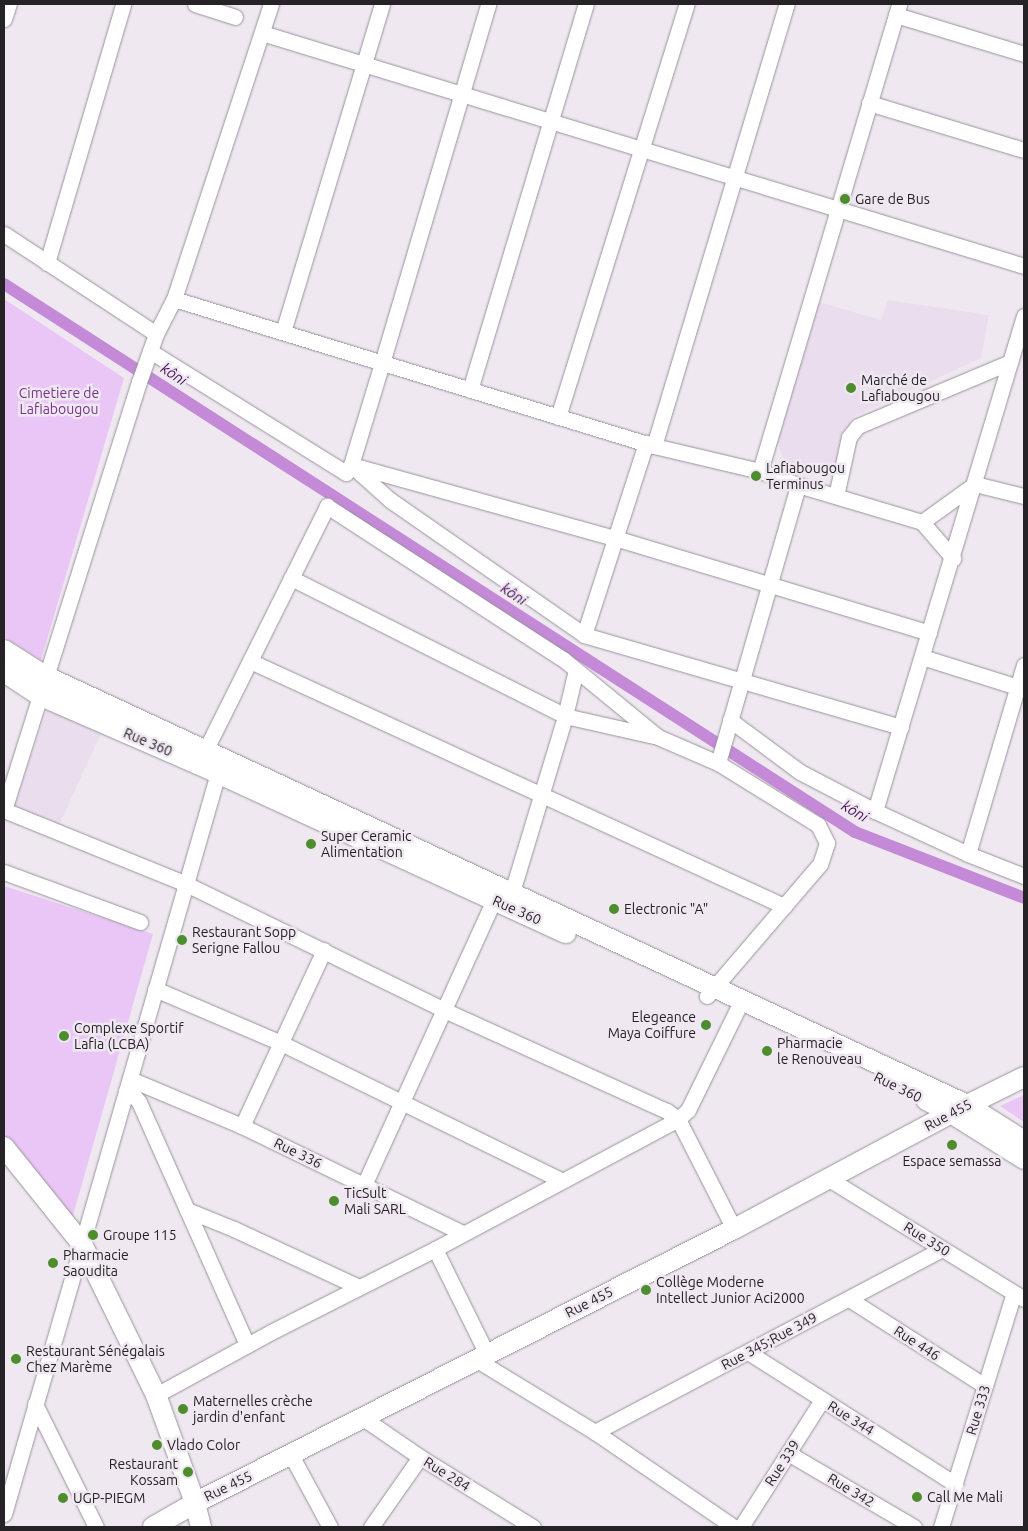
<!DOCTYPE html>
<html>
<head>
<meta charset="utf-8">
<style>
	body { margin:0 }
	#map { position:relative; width:1028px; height:1531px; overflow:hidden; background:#efe8f1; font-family:Ubuntu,sans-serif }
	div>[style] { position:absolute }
	.built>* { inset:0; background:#eadeee }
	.green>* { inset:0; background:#e9c6f6 }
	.canal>* { height:12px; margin:-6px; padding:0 6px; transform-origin:6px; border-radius:6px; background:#c48ad8 }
	.roads { filter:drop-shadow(0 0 1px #99929b) drop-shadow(0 0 1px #99929b) }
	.street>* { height:15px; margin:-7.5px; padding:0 7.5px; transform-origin:7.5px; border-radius:7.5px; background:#fff }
	.secondary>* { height:20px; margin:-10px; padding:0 10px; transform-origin:10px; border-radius:10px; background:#fff }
	.dots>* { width:14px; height:14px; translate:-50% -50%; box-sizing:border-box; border:2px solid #efe8f1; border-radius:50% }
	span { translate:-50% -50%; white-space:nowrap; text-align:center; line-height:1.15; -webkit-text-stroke:5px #efe8f1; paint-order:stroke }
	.poi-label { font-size:14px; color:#262326 }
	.left { translate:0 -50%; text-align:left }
	.right { translate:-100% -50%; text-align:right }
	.park-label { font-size:14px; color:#78328f }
	.street-label { font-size:14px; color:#262326 }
	.water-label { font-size:15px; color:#440d55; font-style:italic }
	.frame { position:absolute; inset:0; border:5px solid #262326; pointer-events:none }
</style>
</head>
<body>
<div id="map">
	<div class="built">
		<i style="clip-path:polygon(812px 300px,881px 320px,888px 300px,989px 315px,981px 358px,851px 418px,837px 469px,786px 464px,774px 434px)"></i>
		<i style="clip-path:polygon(48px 705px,102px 732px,59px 825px,14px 807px)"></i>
	</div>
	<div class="green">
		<i style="clip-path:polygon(4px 299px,124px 378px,41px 660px,4px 637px)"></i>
		<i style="clip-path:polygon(4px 886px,153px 934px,70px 1226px,4px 1138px)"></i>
		<i style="clip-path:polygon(1024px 1095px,1024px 1122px,1000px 1106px)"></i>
	</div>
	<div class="canal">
		<i style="left:4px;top:284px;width:1012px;rotate:32.78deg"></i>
		<i style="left:855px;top:832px;width:181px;rotate:21.3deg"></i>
	</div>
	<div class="roads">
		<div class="street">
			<i style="left:195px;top:4px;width:42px;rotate:18deg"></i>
			<i style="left:896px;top:15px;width:134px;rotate:16.9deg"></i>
			<i style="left:4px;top:19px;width:16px;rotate:-72deg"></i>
			<i style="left:262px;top:33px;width:797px;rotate:17deg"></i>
			<i style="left:869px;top:103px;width:162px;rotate:16.9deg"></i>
			<i style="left:4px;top:234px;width:182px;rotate:33.3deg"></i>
			<i style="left:47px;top:263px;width:270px;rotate:-73.6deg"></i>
			<i style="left:174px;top:299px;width:502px;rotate:17.03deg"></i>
			<i style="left:654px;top:446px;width:109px;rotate:13.3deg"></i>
			<i style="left:760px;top:471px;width:40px;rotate:20.2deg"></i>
			<i style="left:798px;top:485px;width:129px;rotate:16.6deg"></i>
			<i style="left:922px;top:522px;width:48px;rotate:49.3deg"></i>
			<i style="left:283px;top:332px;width:343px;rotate:-73.2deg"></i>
			<i style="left:150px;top:351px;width:231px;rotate:31.9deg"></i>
			<i style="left:346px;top:473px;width:9px;rotate:-58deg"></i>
			<i style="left:351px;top:465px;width:107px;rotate:-73.1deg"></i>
			<i style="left:382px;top:363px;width:374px;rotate:-73.5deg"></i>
			<i style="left:470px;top:390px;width:403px;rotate:-73.3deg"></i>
			<i style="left:558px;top:417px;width:433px;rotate:-72.7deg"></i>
			<i style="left:654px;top:446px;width:462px;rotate:-73.3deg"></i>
			<i style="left:351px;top:465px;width:52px;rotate:41.9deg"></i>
			<i style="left:390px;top:500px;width:236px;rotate:34.8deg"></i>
			<i style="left:584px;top:635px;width:330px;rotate:16.2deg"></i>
			<i style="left:355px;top:466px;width:270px;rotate:15.5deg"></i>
			<i style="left:615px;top:538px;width:328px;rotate:16.8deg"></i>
			<i style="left:760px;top:471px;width:487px;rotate:-73.4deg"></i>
			<i style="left:836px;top:496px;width:60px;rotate:-77.6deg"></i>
			<i style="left:849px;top:437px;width:14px;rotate:-51deg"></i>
			<i style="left:858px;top:426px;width:165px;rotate:-22.8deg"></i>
			<i style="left:922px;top:522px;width:65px;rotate:-35.6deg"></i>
			<i style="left:975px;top:484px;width:50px;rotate:13.8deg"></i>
			<i style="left:291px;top:578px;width:307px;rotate:26.7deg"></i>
			<i style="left:565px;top:716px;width:91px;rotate:12.7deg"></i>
			<i style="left:584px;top:635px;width:202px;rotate:-72.1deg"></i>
			<i style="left:922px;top:657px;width:107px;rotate:17.4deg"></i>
			<i style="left:250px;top:661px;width:588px;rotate:24.65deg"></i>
			<i style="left:730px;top:720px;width:87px;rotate:36.6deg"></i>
			<i style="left:800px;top:772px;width:85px;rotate:27.5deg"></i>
			<i style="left:875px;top:811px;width:102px;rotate:24.8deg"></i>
			<i style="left:968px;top:854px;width:60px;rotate:21.4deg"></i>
			<i style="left:201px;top:759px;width:283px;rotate:-63.5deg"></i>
			<i style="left:327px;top:506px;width:281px;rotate:33deg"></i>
			<i style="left:563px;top:659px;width:123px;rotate:39.4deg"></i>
			<i style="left:658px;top:737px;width:65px;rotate:23.4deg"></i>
			<i style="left:718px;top:763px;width:118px;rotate:31.8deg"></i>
			<i style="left:818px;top:825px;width:20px;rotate:63deg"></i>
			<i style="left:827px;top:843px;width:22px;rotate:108deg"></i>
			<i style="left:820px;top:864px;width:174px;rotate:130.6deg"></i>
			<i style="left:718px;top:763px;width:289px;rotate:-73.9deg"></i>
			<i style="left:4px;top:810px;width:196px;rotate:22.1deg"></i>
			<i style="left:186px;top:884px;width:287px;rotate:26deg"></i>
			<i style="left:444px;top:1010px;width:245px;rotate:24.4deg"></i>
			<i style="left:667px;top:1111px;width:14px;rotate:36deg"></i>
			<i style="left:678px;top:1119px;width:123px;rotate:63deg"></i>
			<i style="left:4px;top:810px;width:449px;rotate:-72.5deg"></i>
			<i style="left:139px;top:382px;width:51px;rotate:-70.5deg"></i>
			<i style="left:156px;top:334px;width:39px;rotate:-63deg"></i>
			<i style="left:174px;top:299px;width:311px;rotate:-71.8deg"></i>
			<i style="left:875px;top:811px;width:517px;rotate:-73.25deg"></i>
			<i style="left:968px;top:854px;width:197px;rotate:-73.5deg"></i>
			<i style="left:4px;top:872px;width:145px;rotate:20.2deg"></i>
			<i style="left:512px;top:892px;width:184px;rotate:-73.2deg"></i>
			<i style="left:565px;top:716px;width:47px;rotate:-76.6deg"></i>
			<i style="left:155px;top:989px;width:137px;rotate:23.2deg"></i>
			<i style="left:281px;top:1043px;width:312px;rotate:26.1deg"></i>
			<i style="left:130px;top:1079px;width:121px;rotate:22.8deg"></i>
			<i style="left:242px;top:1126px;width:245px;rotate:25.9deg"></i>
			<i style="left:126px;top:1091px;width:11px;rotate:34deg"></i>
			<i style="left:135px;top:1097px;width:6px;rotate:51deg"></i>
			<i style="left:139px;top:1102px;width:266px;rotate:66deg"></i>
			<i style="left:242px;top:1126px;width:194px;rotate:-65deg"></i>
			<i style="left:829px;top:1179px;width:229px;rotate:31.6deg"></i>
			<i style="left:364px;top:1185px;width:313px;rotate:-65.5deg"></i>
			<i style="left:187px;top:1210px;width:51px;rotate:22deg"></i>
			<i style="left:234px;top:1229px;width:138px;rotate:24.9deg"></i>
			<i style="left:435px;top:1249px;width:117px;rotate:63.7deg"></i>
			<i style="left:849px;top:1299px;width:161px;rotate:32.6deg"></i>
			<i style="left:748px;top:1352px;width:246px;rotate:32.5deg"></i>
			<i style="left:477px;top:1360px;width:138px;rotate:31.4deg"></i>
			<i style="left:595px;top:1432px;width:168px;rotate:34.4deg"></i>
			<i style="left:156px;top:1395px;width:131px;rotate:-28.7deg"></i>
			<i style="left:271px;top:1332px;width:184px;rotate:-26.8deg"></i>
			<i style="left:435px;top:1249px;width:276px;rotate:-28.1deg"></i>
			<i style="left:678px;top:1119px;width:13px;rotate:-42deg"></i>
			<i style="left:688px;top:1110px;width:111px;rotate:-63.9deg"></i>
			<i style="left:35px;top:1404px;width:137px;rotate:63.6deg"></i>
			<i style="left:363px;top:1418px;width:69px;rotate:34.4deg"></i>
			<i style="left:420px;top:1457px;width:133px;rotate:31.8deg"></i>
			<i style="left:595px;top:1432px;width:392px;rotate:-27.8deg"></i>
			<i style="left:788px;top:1453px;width:146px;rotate:30.4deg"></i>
			<i style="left:291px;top:1455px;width:82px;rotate:61.6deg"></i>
			<i style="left:4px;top:1514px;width:771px;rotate:-73.89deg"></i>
			<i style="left:371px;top:1527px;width:85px;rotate:-55deg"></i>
			<i style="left:741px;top:1527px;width:151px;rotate:-57.5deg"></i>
			<i style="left:941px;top:1527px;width:245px;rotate:-72.7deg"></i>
		</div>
		<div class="secondary">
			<i style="left:4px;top:650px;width:49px;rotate:32.4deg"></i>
			<i style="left:45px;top:676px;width:1017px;rotate:24.95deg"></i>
			<i style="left:967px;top:1105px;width:67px;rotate:32.3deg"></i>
			<i style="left:4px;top:672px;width:42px;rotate:33.3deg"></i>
			<i style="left:39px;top:695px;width:173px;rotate:23.5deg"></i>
			<i style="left:198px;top:764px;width:405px;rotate:24.7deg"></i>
			<i style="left:926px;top:1100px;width:28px;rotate:27deg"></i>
			<i style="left:951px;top:1113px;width:86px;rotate:32.2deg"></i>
			<i style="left:4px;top:1147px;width:124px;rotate:51.2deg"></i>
			<i style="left:82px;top:1244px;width:168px;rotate:63.9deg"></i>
			<i style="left:156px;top:1395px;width:115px;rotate:70.1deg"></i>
			<i style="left:195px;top:1503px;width:25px;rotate:76deg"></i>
			<i style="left:153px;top:1527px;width:48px;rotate:-29.7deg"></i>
			<i style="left:195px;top:1503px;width:605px;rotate:-26.95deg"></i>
			<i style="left:734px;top:1229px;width:246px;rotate:-28.1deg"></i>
			<i style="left:951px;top:1113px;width:81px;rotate:-26.3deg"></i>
		</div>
	</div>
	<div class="dots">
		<i style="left:845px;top:199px;background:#4d8d2e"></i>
		<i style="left:851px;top:388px;background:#4d8d2e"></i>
		<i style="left:756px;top:476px;background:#4d8d2e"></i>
		<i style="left:311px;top:844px;background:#4d8d2e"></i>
		<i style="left:614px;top:909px;background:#4d8d2e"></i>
		<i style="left:182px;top:940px;background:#4d8d2e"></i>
		<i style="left:706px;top:1025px;background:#4d8d2e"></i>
		<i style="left:64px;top:1036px;background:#4d8d2e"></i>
		<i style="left:767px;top:1051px;background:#4d8d2e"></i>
		<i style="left:952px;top:1145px;background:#4d8d2e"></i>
		<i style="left:334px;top:1201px;background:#4d8d2e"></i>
		<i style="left:93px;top:1235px;background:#4d8d2e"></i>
		<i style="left:53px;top:1263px;background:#4d8d2e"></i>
		<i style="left:646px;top:1290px;background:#4d8d2e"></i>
		<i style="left:16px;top:1359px;background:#4d8d2e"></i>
		<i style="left:183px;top:1409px;background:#4d8d2e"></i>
		<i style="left:157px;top:1445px;background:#4d8d2e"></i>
		<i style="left:188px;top:1472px;background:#4d8d2e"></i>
		<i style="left:917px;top:1497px;background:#4d8d2e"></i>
		<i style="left:63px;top:1498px;background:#4d8d2e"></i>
	</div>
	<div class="poi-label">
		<span class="left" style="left:855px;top:199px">Gare de Bus</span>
		<span class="left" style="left:861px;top:388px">Marché de<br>Lafiabougou</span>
		<span class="left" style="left:766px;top:476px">Lafiabougou<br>Terminus</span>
		<span class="left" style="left:321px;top:844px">Super Ceramic<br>Alimentation</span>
		<span class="left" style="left:624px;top:909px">Electronic "A"</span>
		<span class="left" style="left:192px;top:940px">Restaurant Sopp<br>Serigne Fallou</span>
		<span class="right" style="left:696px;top:1025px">Elegeance<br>Maya Coiffure</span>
		<span class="left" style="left:74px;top:1036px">Complexe Sportif<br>Lafia (LCBA)</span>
		<span class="left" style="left:777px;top:1051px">Pharmacie<br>le Renouveau</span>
		<span style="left:952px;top:1161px">Espace semassa</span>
		<span class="left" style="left:344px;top:1201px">TicSult<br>Mali SARL</span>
		<span class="left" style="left:103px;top:1235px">Groupe 115</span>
		<span class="left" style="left:63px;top:1263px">Pharmacie<br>Saoudita</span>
		<span class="left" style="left:656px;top:1290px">Collège Moderne<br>Intellect Junior Aci2000</span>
		<span class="left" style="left:26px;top:1359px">Restaurant Sénégalais<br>Chez Marème</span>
		<span class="left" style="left:193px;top:1409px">Maternelles crèche<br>jardin d'enfant</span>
		<span class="left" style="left:167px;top:1445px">Vlado Color</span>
		<span class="right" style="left:178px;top:1472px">Restaurant<br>Kossam</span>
		<span class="left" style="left:927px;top:1497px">Call Me Mali</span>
		<span class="left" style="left:73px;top:1498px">UGP-PIEGM</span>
	</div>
	<div class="park-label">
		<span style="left:59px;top:401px">Cimetiere de<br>Lafiabougou</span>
	</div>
	<div class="street-label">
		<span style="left:148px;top:742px;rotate:23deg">Rue 360</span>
		<span style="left:517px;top:910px;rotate:24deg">Rue 360</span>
		<span style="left:898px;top:1087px;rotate:26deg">Rue 360</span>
		<span style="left:948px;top:1115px;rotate:-28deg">Rue 455</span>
		<span style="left:298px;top:1153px;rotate:26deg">Rue 336</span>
		<span style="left:927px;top:1239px;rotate:32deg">Rue 350</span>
		<span style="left:589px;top:1302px;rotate:-27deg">Rue 455</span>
		<span style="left:769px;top:1341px;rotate:-28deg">Rue 345;Rue 349</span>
		<span style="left:917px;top:1343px;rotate:33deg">Rue 446</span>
		<span style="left:978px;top:1410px;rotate:-73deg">Rue 333</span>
		<span style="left:851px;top:1418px;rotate:32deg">Rue 344</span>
		<span style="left:782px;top:1463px;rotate:-57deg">Rue 339</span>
		<span style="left:447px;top:1474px;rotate:32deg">Rue 284</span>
		<span style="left:228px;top:1486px;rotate:-26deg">Rue 455</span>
		<span style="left:851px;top:1490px;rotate:31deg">Rue 342</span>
	</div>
	<div class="water-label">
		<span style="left:174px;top:374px;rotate:33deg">kôni</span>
		<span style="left:514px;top:594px;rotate:33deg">kôni</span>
		<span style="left:855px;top:811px;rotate:30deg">kôni</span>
	</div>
	<div class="frame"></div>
</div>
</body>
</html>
